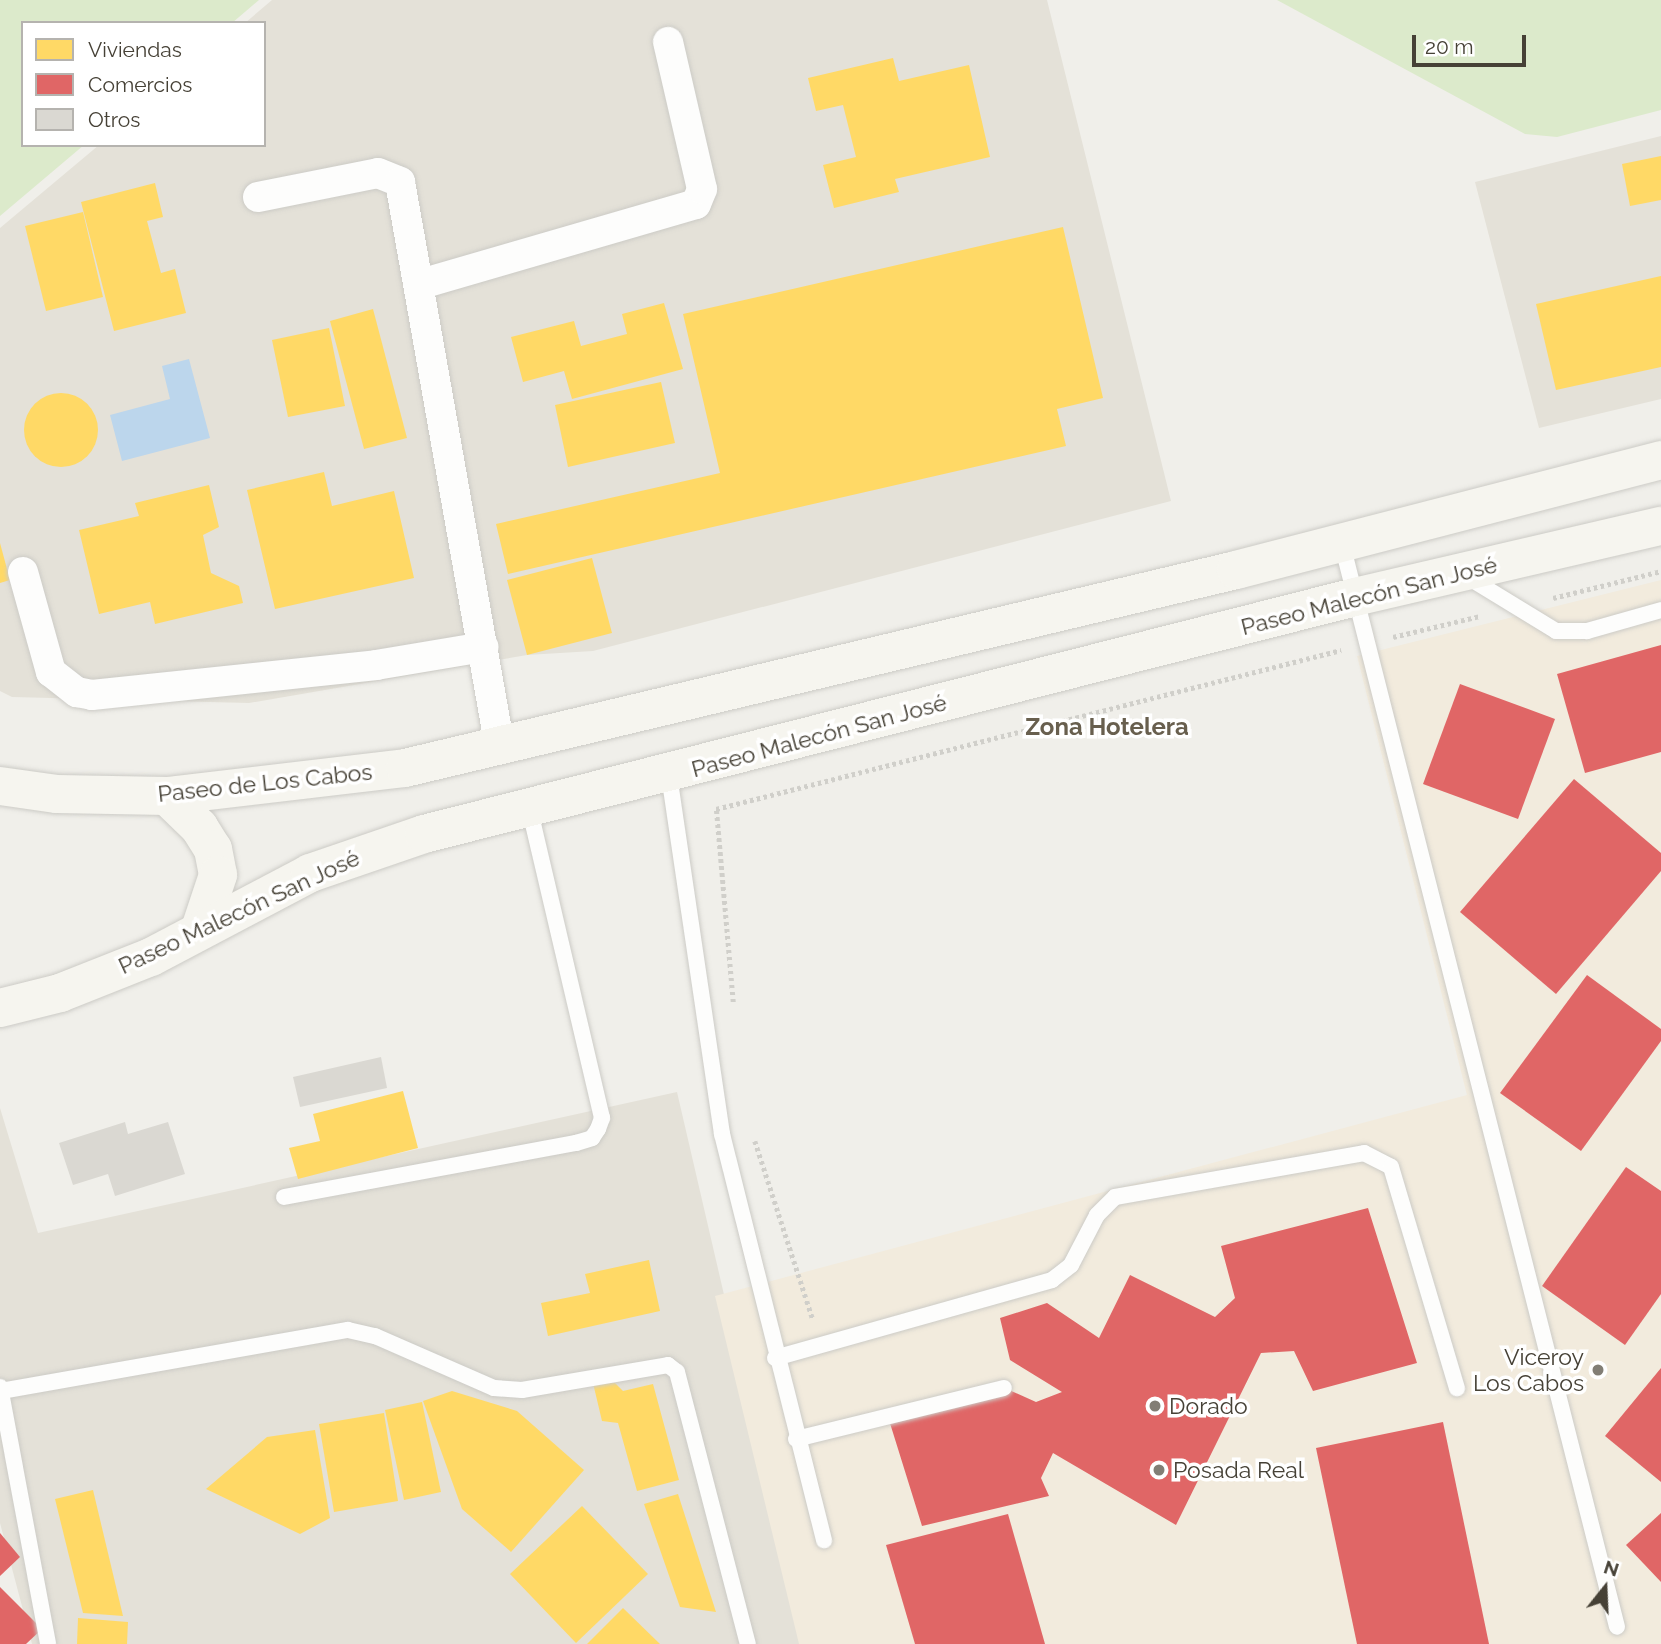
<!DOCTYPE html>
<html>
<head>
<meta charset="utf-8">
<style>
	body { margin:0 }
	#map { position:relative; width:1661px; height:1644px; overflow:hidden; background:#f0efea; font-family:Raleway,sans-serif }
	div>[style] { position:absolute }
	.residential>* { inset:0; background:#e4e1d8 }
	.commercial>* { inset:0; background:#f2ebdd }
	.green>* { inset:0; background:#dceacb }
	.water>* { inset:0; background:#bcd6ec }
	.homes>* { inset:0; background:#ffd966 }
	.round { border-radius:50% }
	.shops>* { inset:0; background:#e06666 }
	.building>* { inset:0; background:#dad8d2 }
	.path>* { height:4.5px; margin-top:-2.25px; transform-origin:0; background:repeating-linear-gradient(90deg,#d0cfca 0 3.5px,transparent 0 7px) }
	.roads { filter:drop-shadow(0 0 2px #cccbc6) drop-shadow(0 0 2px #cccbc6) }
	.service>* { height:16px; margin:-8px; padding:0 8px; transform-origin:8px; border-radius:8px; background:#fdfdfc }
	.minor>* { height:30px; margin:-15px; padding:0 15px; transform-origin:15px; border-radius:15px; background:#fdfdfc }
	.secondary>* { height:38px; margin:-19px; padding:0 19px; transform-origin:19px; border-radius:19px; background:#f6f5ef }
	.dots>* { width:19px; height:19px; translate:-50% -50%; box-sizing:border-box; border:4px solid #fff; border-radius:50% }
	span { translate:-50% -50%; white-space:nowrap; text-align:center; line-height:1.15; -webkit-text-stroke:7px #fff; paint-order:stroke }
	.street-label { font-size:23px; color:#464136 }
	.poi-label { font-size:23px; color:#464136 }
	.right { translate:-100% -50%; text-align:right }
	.left { translate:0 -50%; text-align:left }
	.neighbourhood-label { font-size:24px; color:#685f4e; font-weight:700 }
	.legend { position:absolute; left:21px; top:21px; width:245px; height:126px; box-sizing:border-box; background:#fff; border:2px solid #b5b3af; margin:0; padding:9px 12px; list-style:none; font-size:21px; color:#464136 }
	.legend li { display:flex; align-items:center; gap:14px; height:35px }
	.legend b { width:35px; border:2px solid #b5b3af }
	.north { position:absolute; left:1570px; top:1553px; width:70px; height:70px; -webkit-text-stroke:5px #fff; paint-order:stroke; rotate:18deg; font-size:19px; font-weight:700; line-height:28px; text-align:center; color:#464136 }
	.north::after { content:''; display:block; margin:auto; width:24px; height:32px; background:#464136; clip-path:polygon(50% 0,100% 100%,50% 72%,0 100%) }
	.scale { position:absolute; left:1412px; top:35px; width:114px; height:32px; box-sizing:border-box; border:4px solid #464136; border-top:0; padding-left:9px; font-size:21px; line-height:24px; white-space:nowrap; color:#464136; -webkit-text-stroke:5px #fff; paint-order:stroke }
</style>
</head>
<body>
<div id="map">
	<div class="residential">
		<i style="clip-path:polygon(272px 0,1047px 0,1171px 501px,593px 651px,527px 655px,249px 703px,12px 697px,0 691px,0 228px,99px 145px,264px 145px,264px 23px,245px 23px)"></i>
		<i style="clip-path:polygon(1661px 136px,1661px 399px,1539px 428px,1475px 182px)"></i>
		<i style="clip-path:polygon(677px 1092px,805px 1644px,32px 1644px,0 1523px,0 1108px,38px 1233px)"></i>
	</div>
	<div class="commercial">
		<i style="clip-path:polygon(1661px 580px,1661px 1644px,799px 1644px,715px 1296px,1467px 1095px,1357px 656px)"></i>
	</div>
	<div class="green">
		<i style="clip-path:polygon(0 0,259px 0,232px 23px,23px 23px,23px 145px,84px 145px,0 216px)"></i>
		<i style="clip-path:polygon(1277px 0,1661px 0,1661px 110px,1557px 137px,1525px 134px)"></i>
	</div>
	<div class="water">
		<i style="clip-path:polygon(189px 359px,210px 438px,122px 461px,110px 415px,170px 399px,162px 366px)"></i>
	</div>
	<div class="homes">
		<i style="clip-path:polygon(893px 58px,899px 81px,969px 65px,990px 157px,895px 179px,899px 192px,834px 208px,823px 165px,856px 157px,843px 105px,816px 111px,808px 78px)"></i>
		<i style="clip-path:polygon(1661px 156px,1661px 200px,1630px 206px,1622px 164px)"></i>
		<i style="clip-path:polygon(155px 183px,163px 217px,147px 221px,161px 273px,175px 269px,186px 313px,114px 331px,81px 202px)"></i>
		<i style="clip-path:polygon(83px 212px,103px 297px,46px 311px,25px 226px)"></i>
		<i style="clip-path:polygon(1063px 227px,1103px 398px,1057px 409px,1066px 446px,508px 574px,496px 524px,720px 473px,683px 314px)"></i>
		<i style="clip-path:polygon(1661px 276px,1661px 367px,1556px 390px,1536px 304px)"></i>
		<i style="clip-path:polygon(664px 303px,683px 369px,572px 399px,564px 371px,523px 382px,511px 337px,574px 321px,581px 346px,627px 334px,622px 314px)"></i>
		<i style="clip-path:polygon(373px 309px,407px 438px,364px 449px,330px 321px)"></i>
		<i style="clip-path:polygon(329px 328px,345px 406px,288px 417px,272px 340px)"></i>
		<i style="clip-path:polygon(661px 382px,675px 443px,568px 467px,555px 405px)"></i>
		<i class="round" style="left:24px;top:393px;width:74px;height:74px"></i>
		<i style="clip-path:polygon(324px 472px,332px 506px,394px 491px,414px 578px,275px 609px,247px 490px)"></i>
		<i style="clip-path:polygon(209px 485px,219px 527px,203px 535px,211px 573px,239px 586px,243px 603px,155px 624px,150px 602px,99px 614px,79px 530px,139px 516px,135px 503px)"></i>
		<i style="clip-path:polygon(0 543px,10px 580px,0 583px)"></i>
		<i style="clip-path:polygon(592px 558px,612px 633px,527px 655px,507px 580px)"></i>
		<i style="clip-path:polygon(403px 1091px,418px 1148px,298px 1179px,289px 1148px,320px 1141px,313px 1114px)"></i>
		<i style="clip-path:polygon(649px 1260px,660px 1311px,548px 1336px,541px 1303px,590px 1293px,585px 1274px)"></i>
		<i style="clip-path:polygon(593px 1383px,615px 1383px,623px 1391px,653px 1384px,679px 1480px,637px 1491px,618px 1423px,602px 1421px)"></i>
		<i style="clip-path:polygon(452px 1391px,517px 1411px,584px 1470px,511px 1552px,462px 1509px,423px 1401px)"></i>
		<i style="clip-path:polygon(422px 1402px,441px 1492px,404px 1500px,385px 1410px)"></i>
		<i style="clip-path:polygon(384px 1413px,398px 1501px,334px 1512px,319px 1424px)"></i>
		<i style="clip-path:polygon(315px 1430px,330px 1518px,300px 1534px,206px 1489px,267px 1437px)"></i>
		<i style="clip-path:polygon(93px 1490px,123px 1616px,83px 1613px,55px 1499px)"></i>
		<i style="clip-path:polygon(678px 1494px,716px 1612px,680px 1607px,644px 1504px)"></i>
		<i style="clip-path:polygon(582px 1506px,648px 1574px,576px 1643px,510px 1574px)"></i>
		<i style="clip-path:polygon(623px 1608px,660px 1644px,587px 1644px)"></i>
		<i style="clip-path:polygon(78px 1618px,128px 1622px,127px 1644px,77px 1644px)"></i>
	</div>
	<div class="shops">
		<i style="clip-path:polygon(1661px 645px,1661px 752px,1585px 773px,1557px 674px)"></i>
		<i style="clip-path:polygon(1460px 684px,1555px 719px,1518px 819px,1423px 784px)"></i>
		<i style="clip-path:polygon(1574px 779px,1661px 853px,1661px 871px,1556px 994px,1460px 912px)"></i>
		<i style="clip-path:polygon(1587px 975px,1661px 1029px,1661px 1041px,1581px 1151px,1500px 1093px)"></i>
		<i style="clip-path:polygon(1626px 1167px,1661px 1191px,1661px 1294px,1625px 1345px,1542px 1286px)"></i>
		<i style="clip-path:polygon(1368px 1208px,1417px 1363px,1313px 1391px,1294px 1351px,1261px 1353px,1176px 1525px,1053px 1453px,1041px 1478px,1049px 1496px,922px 1526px,889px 1420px,1007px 1389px,1036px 1402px,1062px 1392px,1010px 1360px,1000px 1318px,1047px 1303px,1099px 1338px,1130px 1275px,1215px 1317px,1235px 1298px,1221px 1246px)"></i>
		<i style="clip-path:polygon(1661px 1368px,1661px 1482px,1605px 1436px)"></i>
		<i style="clip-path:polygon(1443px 1422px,1489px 1644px,1357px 1644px,1316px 1448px)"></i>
		<i style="clip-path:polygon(1661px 1513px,1661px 1582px,1626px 1545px)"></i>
		<i style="clip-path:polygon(1008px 1514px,1045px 1644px,915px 1644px,886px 1545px)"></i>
		<i style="clip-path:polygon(0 1533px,20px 1557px,0 1576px)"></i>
		<i style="clip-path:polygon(0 1587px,42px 1629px,26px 1644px,0 1644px)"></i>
	</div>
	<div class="building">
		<i style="clip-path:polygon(381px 1057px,387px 1088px,300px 1107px,293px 1077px)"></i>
		<i style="clip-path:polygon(125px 1122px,128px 1134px,168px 1122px,185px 1174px,115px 1196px,108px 1174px,73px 1185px,59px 1143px)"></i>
	</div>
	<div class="path">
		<i style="left:1553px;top:598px;width:111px;rotate:-14deg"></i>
		<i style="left:1393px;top:637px;width:89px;rotate:-13.6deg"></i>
		<i style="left:733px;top:1002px;width:194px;rotate:-95deg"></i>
		<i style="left:716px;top:809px;width:645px;rotate:-14.27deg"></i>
		<i style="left:755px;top:1141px;width:187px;rotate:72deg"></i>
	</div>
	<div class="roads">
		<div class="service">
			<i style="left:1342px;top:544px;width:1117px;rotate:75.75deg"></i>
			<i style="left:1466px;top:576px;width:105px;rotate:31.4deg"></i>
			<i style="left:1556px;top:631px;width:31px"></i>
			<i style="left:1587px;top:631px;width:77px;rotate:-15.8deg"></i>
			<i style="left:669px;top:775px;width:363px;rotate:81.6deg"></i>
			<i style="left:722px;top:1134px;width:419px;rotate:75.9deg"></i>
			<i style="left:284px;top:1197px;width:297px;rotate:-10.5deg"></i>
			<i style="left:576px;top:1143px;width:17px;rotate:-17deg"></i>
			<i style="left:592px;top:1138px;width:11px;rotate:-56deg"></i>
			<i style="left:598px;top:1129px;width:12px;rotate:-70deg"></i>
			<i style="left:602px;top:1118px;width:316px;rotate:-103.2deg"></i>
			<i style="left:775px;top:1358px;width:288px;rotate:-15.7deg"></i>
			<i style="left:1052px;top:1280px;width:24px;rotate:-38deg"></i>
			<i style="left:1071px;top:1265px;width:56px;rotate:-62.5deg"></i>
			<i style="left:1097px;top:1215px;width:25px;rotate:-45deg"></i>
			<i style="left:1115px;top:1197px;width:253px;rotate:-10deg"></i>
			<i style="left:1364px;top:1153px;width:30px;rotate:27deg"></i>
			<i style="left:1391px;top:1167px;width:231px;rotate:73.4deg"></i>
			<i style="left:0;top:1387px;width:261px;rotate:79.4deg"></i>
			<i style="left:1px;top:1391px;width:352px;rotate:-10deg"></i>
			<i style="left:348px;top:1330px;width:28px;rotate:13deg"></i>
			<i style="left:375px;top:1336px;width:130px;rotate:23.6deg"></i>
			<i style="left:494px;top:1388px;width:28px;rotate:4deg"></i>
			<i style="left:522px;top:1390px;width:148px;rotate:-9.7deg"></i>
			<i style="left:668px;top:1365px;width:11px;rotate:38deg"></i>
			<i style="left:677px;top:1372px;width:281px;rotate:75.4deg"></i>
			<i style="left:796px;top:1439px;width:214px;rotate:-13.8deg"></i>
		</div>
		<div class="minor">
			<i style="left:258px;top:197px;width:122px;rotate:-11.3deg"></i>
			<i style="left:378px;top:173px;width:24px;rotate:22deg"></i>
			<i style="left:400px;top:182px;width:575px;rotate:79.98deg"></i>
			<i style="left:421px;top:284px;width:286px;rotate:-16.2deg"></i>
			<i style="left:696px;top:204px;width:16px;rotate:-68deg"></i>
			<i style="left:702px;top:189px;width:151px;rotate:-103deg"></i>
			<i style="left:23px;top:572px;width:104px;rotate:74.4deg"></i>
			<i style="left:51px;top:672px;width:33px;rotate:38deg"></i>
			<i style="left:77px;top:692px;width:15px;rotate:11deg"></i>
			<i style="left:92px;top:695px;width:286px;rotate:-6deg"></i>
			<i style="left:376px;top:665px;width:109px;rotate:-9.5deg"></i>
		</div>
		<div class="secondary">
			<i style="left:0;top:786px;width:58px;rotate:8deg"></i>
			<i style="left:57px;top:794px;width:110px;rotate:1deg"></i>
			<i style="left:167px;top:796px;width:240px;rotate:-6.7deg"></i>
			<i style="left:405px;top:768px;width:854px;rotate:-13.4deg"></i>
			<i style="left:1236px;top:570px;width:439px;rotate:-14.5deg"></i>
			<i style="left:167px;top:796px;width:45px;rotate:44.1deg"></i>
			<i style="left:199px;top:827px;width:26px;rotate:58deg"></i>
			<i style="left:213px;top:849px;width:26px;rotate:79deg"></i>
			<i style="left:218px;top:875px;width:57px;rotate:108.4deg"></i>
			<i style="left:0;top:1008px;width:62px;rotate:-14deg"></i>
			<i style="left:60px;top:993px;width:98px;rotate:-21.6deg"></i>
			<i style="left:151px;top:957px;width:180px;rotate:-27.8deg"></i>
			<i style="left:310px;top:873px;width:120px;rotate:-18.9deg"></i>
			<i style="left:424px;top:834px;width:961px;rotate:-14.28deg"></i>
			<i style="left:1355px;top:597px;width:314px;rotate:-13.1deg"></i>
		</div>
	</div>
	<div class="dots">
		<i style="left:1598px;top:1370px;background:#827e75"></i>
		<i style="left:1155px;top:1406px;background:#827e75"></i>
		<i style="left:1159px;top:1470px;background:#827e75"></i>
	</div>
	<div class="street-label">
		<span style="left:1369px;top:596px;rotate:-14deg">Paseo Malecón San José</span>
		<span style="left:819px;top:736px;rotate:-15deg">Paseo Malecón San José</span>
		<span style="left:265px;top:783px;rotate:-6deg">Paseo de Los Cabos</span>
		<span style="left:239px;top:912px;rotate:-25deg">Paseo Malecón San José</span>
	</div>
	<div class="poi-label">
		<span class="right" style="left:1584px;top:1370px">Viceroy<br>Los Cabos</span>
		<span class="left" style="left:1169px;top:1406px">Dorado</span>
		<span class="left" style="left:1173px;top:1470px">Posada Real</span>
	</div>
	<div class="neighbourhood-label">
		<span style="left:1107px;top:727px">Zona Hotelera</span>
	</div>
	<ul class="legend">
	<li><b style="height:19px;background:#ffd966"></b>Viviendas</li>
	<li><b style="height:19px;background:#e06666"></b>Comercios</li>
	<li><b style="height:19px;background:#dad8d2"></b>Otros</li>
	</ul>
	<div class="north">N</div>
	<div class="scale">20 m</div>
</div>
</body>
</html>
